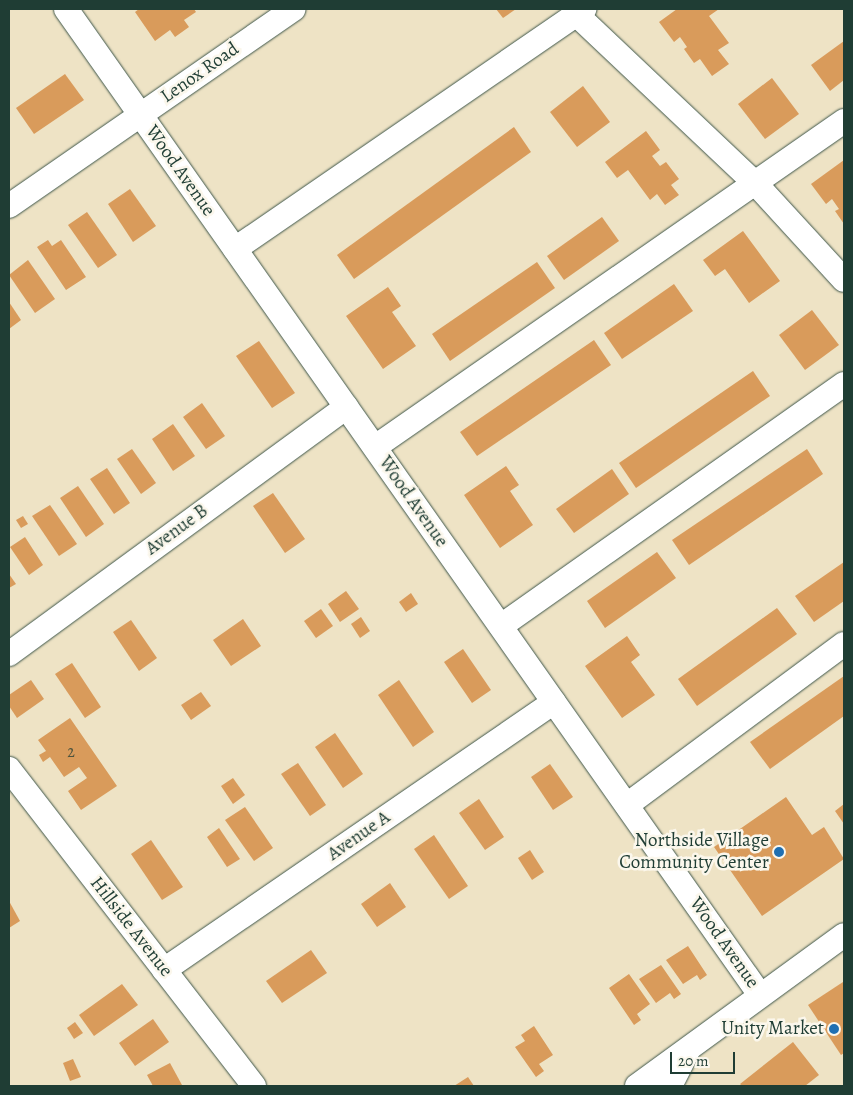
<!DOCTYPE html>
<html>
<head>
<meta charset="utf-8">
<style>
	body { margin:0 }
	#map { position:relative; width:853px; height:1095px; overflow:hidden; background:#eee3c5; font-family:Alegreya,serif }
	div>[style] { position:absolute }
	.building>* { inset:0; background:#d99b5b }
	.roads { filter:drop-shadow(0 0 1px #3e564a) drop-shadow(0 0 1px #3e564a) }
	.minor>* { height:24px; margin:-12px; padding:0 12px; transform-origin:12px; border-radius:12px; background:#fff }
	.dots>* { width:14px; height:14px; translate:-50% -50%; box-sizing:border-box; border:2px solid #fbf7ec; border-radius:50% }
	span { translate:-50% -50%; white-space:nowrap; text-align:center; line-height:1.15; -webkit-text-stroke:5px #fbf7ec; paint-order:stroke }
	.number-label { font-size:16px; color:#4e543e }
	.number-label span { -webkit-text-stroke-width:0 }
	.street-label { font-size:19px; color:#1f3d34 }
	.poi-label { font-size:19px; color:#1f3d34 }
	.right { translate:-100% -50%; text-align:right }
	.frame { position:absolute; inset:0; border:10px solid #1f3d34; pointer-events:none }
	.scale { position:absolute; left:670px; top:1052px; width:65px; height:22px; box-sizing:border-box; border:2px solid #1f3d34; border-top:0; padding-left:6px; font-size:15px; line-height:18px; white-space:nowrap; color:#1f3d34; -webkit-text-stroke:4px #fbf7ec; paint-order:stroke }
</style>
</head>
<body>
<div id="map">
	<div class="building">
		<i style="clip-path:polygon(139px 9px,194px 9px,196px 12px,184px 20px,189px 27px,175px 37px,170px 30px,155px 41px,135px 12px)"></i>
		<i style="clip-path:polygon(496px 9px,516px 9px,503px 18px)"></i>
		<i style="clip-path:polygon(677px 9px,719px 9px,709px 16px,729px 43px,718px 50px,729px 64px,712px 76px,700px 59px,694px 63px,684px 49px,687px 47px,680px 37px,674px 42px,659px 22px)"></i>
		<i style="clip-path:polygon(844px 41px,844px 80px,830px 91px,811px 65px)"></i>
		<i style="clip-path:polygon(65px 74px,84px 100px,34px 134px,16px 108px)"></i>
		<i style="clip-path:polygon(772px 78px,799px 114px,765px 139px,738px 104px)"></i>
		<i style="clip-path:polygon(583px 86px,610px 122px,577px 147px,550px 112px)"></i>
		<i style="clip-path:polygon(514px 127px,531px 152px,354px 279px,337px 255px)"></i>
		<i style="clip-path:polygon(646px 131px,660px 150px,652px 156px,660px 166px,666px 162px,679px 179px,671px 185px,679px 195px,665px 205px,657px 194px,650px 200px,628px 170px,617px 178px,605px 162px)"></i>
		<i style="clip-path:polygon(844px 160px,844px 224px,835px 211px,839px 209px,832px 199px,826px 204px,811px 184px)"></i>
		<i style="clip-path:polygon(130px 189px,156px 226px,133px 242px,108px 204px)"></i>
		<i style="clip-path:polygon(87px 212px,117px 255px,98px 268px,68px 225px)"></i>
		<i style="clip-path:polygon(602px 217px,619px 241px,564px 280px,547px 256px)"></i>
		<i style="clip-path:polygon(743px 231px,780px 281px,749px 303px,725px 269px,715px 276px,703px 260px)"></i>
		<i style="clip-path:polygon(48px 240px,52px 246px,61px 240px,86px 277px,66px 290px,37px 247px)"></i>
		<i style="clip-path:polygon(28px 260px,55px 299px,35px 313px,9px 275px)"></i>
		<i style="clip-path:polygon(537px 262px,555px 288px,450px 361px,432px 334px)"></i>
		<i style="clip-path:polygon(674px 284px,693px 311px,622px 359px,604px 333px)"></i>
		<i style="clip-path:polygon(388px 287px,401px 306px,392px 312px,416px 346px,383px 369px,346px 316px)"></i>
		<i style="clip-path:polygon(9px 302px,21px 320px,9px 329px)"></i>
		<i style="clip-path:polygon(812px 310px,839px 345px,805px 370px,779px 335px)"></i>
		<i style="clip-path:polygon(594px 340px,611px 365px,477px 456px,460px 432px)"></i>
		<i style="clip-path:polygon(259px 341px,295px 393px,272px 408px,236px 356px)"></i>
		<i style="clip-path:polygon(753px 371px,770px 396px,636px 488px,619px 463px)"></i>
		<i style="clip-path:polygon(202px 403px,225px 436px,206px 449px,183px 417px)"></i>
		<i style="clip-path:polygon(173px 424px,195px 456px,173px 471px,152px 439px)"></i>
		<i style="clip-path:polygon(132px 449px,156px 483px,141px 494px,117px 459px)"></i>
		<i style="clip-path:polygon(807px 449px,823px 474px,689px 565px,672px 540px)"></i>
		<i style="clip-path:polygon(506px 466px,519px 485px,510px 491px,533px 525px,500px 548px,464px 495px)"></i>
		<i style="clip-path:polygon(107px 468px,130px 503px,114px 514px,90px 479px)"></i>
		<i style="clip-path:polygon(612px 469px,629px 494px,574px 533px,556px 509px)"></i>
		<i style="clip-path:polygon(78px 486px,104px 524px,86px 537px,60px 498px)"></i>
		<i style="clip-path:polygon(273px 493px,305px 539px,285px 553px,253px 506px)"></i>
		<i style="clip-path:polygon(50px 505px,77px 544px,59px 556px,32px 516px)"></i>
		<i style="clip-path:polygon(23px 516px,28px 524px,21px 528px,16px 520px)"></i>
		<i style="clip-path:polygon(25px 537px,43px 565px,29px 575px,10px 547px)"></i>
		<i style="clip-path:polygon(657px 552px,676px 578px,605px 628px,587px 601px)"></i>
		<i style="clip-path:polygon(844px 562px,844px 601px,814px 622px,795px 596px)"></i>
		<i style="clip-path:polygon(9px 574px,16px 584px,9px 588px)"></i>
		<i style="clip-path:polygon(346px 591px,359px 609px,340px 622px,328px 604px)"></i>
		<i style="clip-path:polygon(411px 593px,418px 604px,406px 612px,399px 602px)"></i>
		<i style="clip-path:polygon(777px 608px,797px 634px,697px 706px,678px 679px)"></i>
		<i style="clip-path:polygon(321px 609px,333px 626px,316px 638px,304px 621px)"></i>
		<i style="clip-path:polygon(361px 617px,370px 631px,360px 638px,351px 624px)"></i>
		<i style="clip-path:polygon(243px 619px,261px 646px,231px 666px,213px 640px)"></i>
		<i style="clip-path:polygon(131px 620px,157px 658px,139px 671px,113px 632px)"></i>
		<i style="clip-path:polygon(627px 636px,640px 655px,631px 662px,655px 695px,622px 718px,585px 666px)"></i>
		<i style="clip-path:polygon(463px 649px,491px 690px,472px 703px,444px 662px)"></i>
		<i style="clip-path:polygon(72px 663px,101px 707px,85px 718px,55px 674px)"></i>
		<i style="clip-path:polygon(844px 676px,844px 716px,770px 769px,750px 742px)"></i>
		<i style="clip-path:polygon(31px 680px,44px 699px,17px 718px,9px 706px,9px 695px)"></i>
		<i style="clip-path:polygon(399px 680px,434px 732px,413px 747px,378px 695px)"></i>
		<i style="clip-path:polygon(201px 692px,211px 706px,191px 720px,181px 705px)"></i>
		<i style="clip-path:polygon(70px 718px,117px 786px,81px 810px,68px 791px,87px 778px,79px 767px,64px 777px,50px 757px,43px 762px,39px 755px,46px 751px,38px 740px)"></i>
		<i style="clip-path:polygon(335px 733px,363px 774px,343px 788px,315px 747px)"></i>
		<i style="clip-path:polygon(298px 763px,326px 805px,310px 816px,281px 774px)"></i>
		<i style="clip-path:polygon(550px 764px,573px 797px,553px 810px,531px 777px)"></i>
		<i style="clip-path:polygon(233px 778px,245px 795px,233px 804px,221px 786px)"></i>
		<i style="clip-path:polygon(786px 797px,812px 835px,824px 827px,844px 859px,762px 916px,714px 847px)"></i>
		<i style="clip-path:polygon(479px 799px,504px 837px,485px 850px,459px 813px)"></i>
		<i style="clip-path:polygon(844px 804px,844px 824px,835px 811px)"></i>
		<i style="clip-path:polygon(245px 807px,273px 848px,254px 861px,225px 820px)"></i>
		<i style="clip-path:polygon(219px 828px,240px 859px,227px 867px,207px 837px)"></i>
		<i style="clip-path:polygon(434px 835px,468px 886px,449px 899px,414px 849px)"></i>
		<i style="clip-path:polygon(151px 840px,183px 887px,162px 900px,131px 854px)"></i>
		<i style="clip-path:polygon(530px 850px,544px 872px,532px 880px,518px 858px)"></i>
		<i style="clip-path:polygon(390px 883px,406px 907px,377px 927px,361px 904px)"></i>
		<i style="clip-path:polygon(9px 901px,20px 921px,9px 928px)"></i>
		<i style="clip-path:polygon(688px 946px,707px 975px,700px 980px,697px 975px,683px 984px,666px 960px)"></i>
		<i style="clip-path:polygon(311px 950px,327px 973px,282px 1003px,266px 981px)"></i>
		<i style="clip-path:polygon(661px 965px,681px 994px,674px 999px,670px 993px,656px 1003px,639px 979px)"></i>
		<i style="clip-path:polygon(629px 974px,650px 1004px,637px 1014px,641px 1020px,634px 1025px,609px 988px)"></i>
		<i style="clip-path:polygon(843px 982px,844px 1053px,841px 1055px,808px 1005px)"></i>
		<i style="clip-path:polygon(122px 984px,138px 1005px,94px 1036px,79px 1015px)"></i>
		<i style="clip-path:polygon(153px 1019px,169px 1042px,135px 1066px,119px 1043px)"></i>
		<i style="clip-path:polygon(75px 1022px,83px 1033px,74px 1039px,67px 1028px)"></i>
		<i style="clip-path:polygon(534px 1026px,553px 1055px,539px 1064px,544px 1071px,536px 1077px,515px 1047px,525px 1041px,521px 1035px)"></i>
		<i style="clip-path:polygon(793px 1042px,819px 1075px,805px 1086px,742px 1086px,740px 1084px)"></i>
		<i style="clip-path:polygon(73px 1059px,81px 1077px,70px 1081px,63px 1063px)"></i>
		<i style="clip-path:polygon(170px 1063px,182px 1085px,153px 1086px,147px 1075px)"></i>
		<i style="clip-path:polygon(468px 1077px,474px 1086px,454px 1086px)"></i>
	</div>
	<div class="roads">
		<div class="minor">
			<i style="left:66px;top:9px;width:1206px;rotate:54.86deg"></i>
			<i style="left:576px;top:14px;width:248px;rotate:43.4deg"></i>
			<i style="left:756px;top:184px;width:130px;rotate:47.5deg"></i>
			<i style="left:9px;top:206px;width:346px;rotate:-34.7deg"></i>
			<i style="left:235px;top:249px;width:424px;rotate:-34.5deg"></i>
			<i style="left:375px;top:447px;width:571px;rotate:-34.8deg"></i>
			<i style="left:501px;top:626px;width:420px;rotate:-35.2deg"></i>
			<i style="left:9px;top:654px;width:418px;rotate:-36.2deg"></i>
			<i style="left:9px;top:769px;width:401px;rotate:52.3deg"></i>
			<i style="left:627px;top:805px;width:270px;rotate:-36.6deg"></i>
			<i style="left:164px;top:970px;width:473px;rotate:-34.5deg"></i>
			<i style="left:637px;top:1086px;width:256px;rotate:-36.1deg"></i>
			<i style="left:670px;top:1086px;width:38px;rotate:-63deg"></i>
		</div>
	</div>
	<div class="dots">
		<i style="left:779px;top:852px;background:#1f6fb2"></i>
		<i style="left:834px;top:1029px;background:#1f6fb2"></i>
	</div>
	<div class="number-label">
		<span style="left:71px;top:752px">2</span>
	</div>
	<div class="street-label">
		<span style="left:200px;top:73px;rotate:-35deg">Lenox Road</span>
		<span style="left:180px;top:171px;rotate:55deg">Wood Avenue</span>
		<span style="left:413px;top:502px;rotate:55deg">Wood Avenue</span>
		<span style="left:177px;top:530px;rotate:-36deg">Avenue B</span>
		<span style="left:359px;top:836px;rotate:-35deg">Avenue A</span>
		<span style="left:131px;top:927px;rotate:52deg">Hillside Avenue</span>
		<span style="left:724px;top:943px;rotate:55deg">Wood Avenue</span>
	</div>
	<div class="poi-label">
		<span class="right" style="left:769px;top:852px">Northside Village<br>Community Center</span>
		<span class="right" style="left:824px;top:1029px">Unity Market</span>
	</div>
	<div class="frame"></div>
	<div class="scale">20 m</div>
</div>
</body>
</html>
